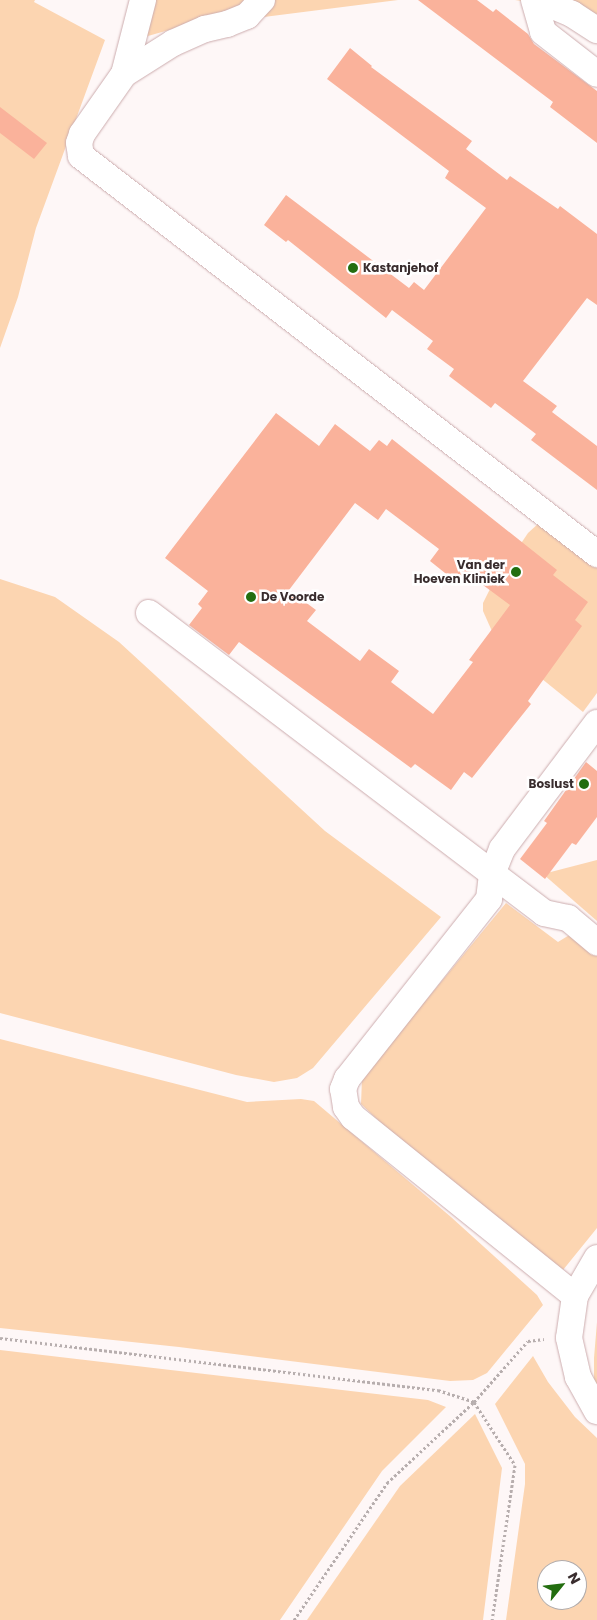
<!DOCTYPE html>
<html>
<head>
<meta charset="utf-8">
<style>
	body { margin:0 }
	#map { position:relative; width:597px; height:1620px; overflow:hidden; background:#fef7f7; font-family:Poppins,sans-serif }
	div>[style] { position:absolute }
	.green>* { inset:0; background:#fcd5b1 }
	.building>* { inset:0; background:#fab29b }
	.path>* { height:3px; margin-top:-1.5px; transform-origin:0; background:repeating-linear-gradient(90deg,#b7aeae 0 2.5px,transparent 0 5px) }
	.roads { filter:drop-shadow(0 0 1px #ccacae) drop-shadow(0 0 1px #ccacae) }
	.minor>* { height:26px; margin:-13px; padding:0 13px; transform-origin:13px; border-radius:13px; background:#fff }
	.dots>* { width:14px; height:14px; translate:-50% -50%; box-sizing:border-box; border:2px solid #fff; border-radius:50% }
	span { translate:-50% -50%; white-space:nowrap; text-align:center; line-height:1.15; -webkit-text-stroke:5px #fff; paint-order:stroke }
	.poi-label { font-size:12px; color:#392d2e; font-weight:700 }
	.left { translate:0 -50%; text-align:left }
	.right { translate:-100% -50%; text-align:right }
	.north { position:absolute; left:537px; top:1560px; width:50px; height:50px; box-sizing:border-box; background:#fff; border:1px solid #b0abab; border-radius:50%; rotate:61deg; font-size:14px; font-weight:700; line-height:20px; text-align:center; color:#392d2e }
	.north::after { content:''; display:block; margin:auto; width:18px; height:22px; background:#236e10; clip-path:polygon(50% 0,100% 100%,50% 72%,0 100%) }
</style>
</head>
<body>
<div id="map">
	<div class="green">
		<i style="clip-path:polygon(0 0,35px 0,34px 2px,105px 40px,36px 228px,18px 297px,0 348px)"></i>
		<i style="clip-path:polygon(149px 0,398px 0,176px 28px,134px 40px)"></i>
		<i style="clip-path:polygon(515px 0,597px 0,597px 30px,529px 2px)"></i>
		<i style="clip-path:polygon(539px 523px,597px 566px,597px 693px,583px 712px,506px 650px,495px 638px,483px 611px,483px 603px,489px 591px,528px 533px)"></i>
		<i style="clip-path:polygon(0 579px,55px 597px,119px 642px,325px 831px,441px 917px,313px 1068px,297px 1078px,274px 1082px,236px 1075px,0 1013px)"></i>
		<i style="clip-path:polygon(597px 860px,597px 921px,543px 874px)"></i>
		<i style="clip-path:polygon(506px 903px,558px 942px,571px 934px,597px 956px,597px 1228px,563px 1270px,382px 1124px,361px 1104px,362px 1078px)"></i>
		<i style="clip-path:polygon(0 1039px,247px 1102px,301px 1099px,314px 1101px,451px 1217px,537px 1295px,543px 1305px,487px 1373px,473px 1380px,450px 1381px,179px 1347px,0 1328px)"></i>
		<i style="clip-path:polygon(597px 1322px,597px 1387px,594px 1381px,594px 1358px)"></i>
		<i style="clip-path:polygon(0 1350px,428px 1400px,446px 1407px,382px 1471px,280px 1620px,0 1620px)"></i>
		<i style="clip-path:polygon(evenodd,533px 1356px,548px 1382px,575px 1417px,597px 1438px,597px 1620px,506px 1620px,525px 1484px,525px 1464px,495px 1404px,533px 1356px,547px 1570px,577px 1570px,577px 1600px,547px 1600px,547px 1570px)"></i>
		<i style="clip-path:polygon(475px 1414px,502px 1468px,483px 1620px,307px 1620px,400px 1486px)"></i>
	</div>
	<div class="building">
		<i style="clip-path:polygon(418px 0,477px 0,493px 12px,496px 9px,528px 34px,534px 44px,597px 91px,597px 143px,550px 107px,553px 102px)"></i>
		<i style="clip-path:polygon(350px 48px,372px 66px,371px 67px,472px 141px,466px 149px,507px 180px,510px 176px,558px 209px,560px 206px,597px 234px,597px 305px,587px 298px,523px 381px,557px 406px,552px 412px,597px 446px,597px 490px,531px 440px,536px 434px,495px 403px,491px 408px,449px 376px,454px 369px,427px 349px,433px 341px,392px 310px,386px 318px,288px 240px,286px 242px,264px 225px,286px 195px,409px 288px,414px 282px,424px 290px,486px 208px,445px 178px,449px 171px,327px 79px)"></i>
		<i style="clip-path:polygon(0 107px,47px 143px,34px 159px,0 133px)"></i>
		<i style="clip-path:polygon(evenodd,276px 413px,319px 446px,335px 424px,370px 451px,379px 440px,387px 446px,392px 439px,557px 570px,553px 575px,588px 602px,575px 620px,582px 626px,528px 701px,531px 704px,472px 778px,464px 772px,451px 790px,415px 764px,411px 768px,239px 642px,229px 655px,189px 625px,202px 608px,198px 604px,208px 591px,165px 558px,276px 413px,355px 503px,378px 520px,386px 509px,439px 549px,430px 561px,460px 585px,468px 574px,510px 605px,469px 660px,473px 662px,433px 714px,391px 682px,399px 671px,369px 649px,360px 661px,307px 621px,316px 610px,289px 590px,355px 503px)"></i>
		<i style="clip-path:polygon(586px 762px,597px 771px,597px 817px,576px 845px,572px 843px,545px 879px,520px 859px,547px 823px,544px 821px)"></i>
	</div>
	<div class="path">
		<i style="left:0;top:1338px;width:441px;rotate:6.8deg"></i>
		<i style="left:438px;top:1390px;width:38px;rotate:18deg"></i>
		<i style="left:474px;top:1402px;width:75px;rotate:56.9deg"></i>
		<i style="left:515px;top:1465px;width:157px;rotate:98.4deg"></i>
		<i style="left:294px;top:1620px;width:166px;rotate:-55.8deg"></i>
		<i style="left:387px;top:1483px;width:119px;rotate:-43deg"></i>
		<i style="left:474px;top:1402px;width:81px;rotate:-48.5deg"></i>
		<i style="left:528px;top:1341px;width:16px;rotate:-7deg"></i>
	</div>
	<div class="roads">
		<div class="minor">
			<i style="left:143px;top:0;width:76px;rotate:104.4deg"></i>
			<i style="left:124px;top:74px;width:73px;rotate:125deg"></i>
			<i style="left:82px;top:134px;width:9px;rotate:108deg"></i>
			<i style="left:79px;top:143px;width:13px;rotate:81deg"></i>
			<i style="left:81px;top:156px;width:652px;rotate:37.64deg"></i>
			<i style="left:534px;top:0;width:33px;rotate:74deg"></i>
			<i style="left:543px;top:32px;width:68px;rotate:37.9deg"></i>
			<i style="left:539px;top:0;width:36px;rotate:23deg"></i>
			<i style="left:572px;top:14px;width:30px;rotate:33deg"></i>
			<i style="left:124px;top:74px;width:58px;rotate:-32.3deg"></i>
			<i style="left:173px;top:43px;width:35px;rotate:-24deg"></i>
			<i style="left:205px;top:29px;width:23px;rotate:-13deg"></i>
			<i style="left:227px;top:24px;width:22px;rotate:-22deg"></i>
			<i style="left:247px;top:16px;width:22px;rotate:-47deg"></i>
			<i style="left:149px;top:613px;width:496px;rotate:37.2deg"></i>
			<i style="left:544px;top:913px;width:25px;rotate:12deg"></i>
			<i style="left:568px;top:918px;width:38px;rotate:40deg"></i>
			<i style="left:597px;top:1258px;width:44px;rotate:120.1deg"></i>
			<i style="left:575px;top:1296px;width:42px;rotate:98.1deg"></i>
			<i style="left:569px;top:1338px;width:40px;rotate:77deg"></i>
			<i style="left:578px;top:1377px;width:39px;rotate:61deg"></i>
			<i style="left:575px;top:1296px;width:285px;rotate:-141.1deg"></i>
			<i style="left:353px;top:1117px;width:12px;rotate:-125deg"></i>
			<i style="left:346px;top:1107px;width:18px;rotate:-99deg"></i>
			<i style="left:343px;top:1089px;width:11px;rotate:-68deg"></i>
			<i style="left:347px;top:1079px;width:229px;rotate:-51.7deg"></i>
			<i style="left:489px;top:899px;width:25px;rotate:-83deg"></i>
			<i style="left:492px;top:874px;width:27px;rotate:-68deg"></i>
			<i style="left:502px;top:849px;width:158px;rotate:-53deg"></i>
		</div>
	</div>
	<div class="dots">
		<i style="left:353px;top:268px;background:#236e10"></i>
		<i style="left:516px;top:572px;background:#236e10"></i>
		<i style="left:251px;top:597px;background:#236e10"></i>
		<i style="left:584px;top:784px;background:#236e10"></i>
	</div>
	<div class="poi-label">
		<span class="left" style="left:363px;top:268px">Kastanjehof</span>
		<span class="right" style="left:505px;top:572px">Van der<br>Hoeven Kliniek</span>
		<span class="left" style="left:261px;top:597px">De Voorde</span>
		<span class="right" style="left:574px;top:784px">Boslust</span>
	</div>
	<div class="north">N</div>
</div>
</body>
</html>
